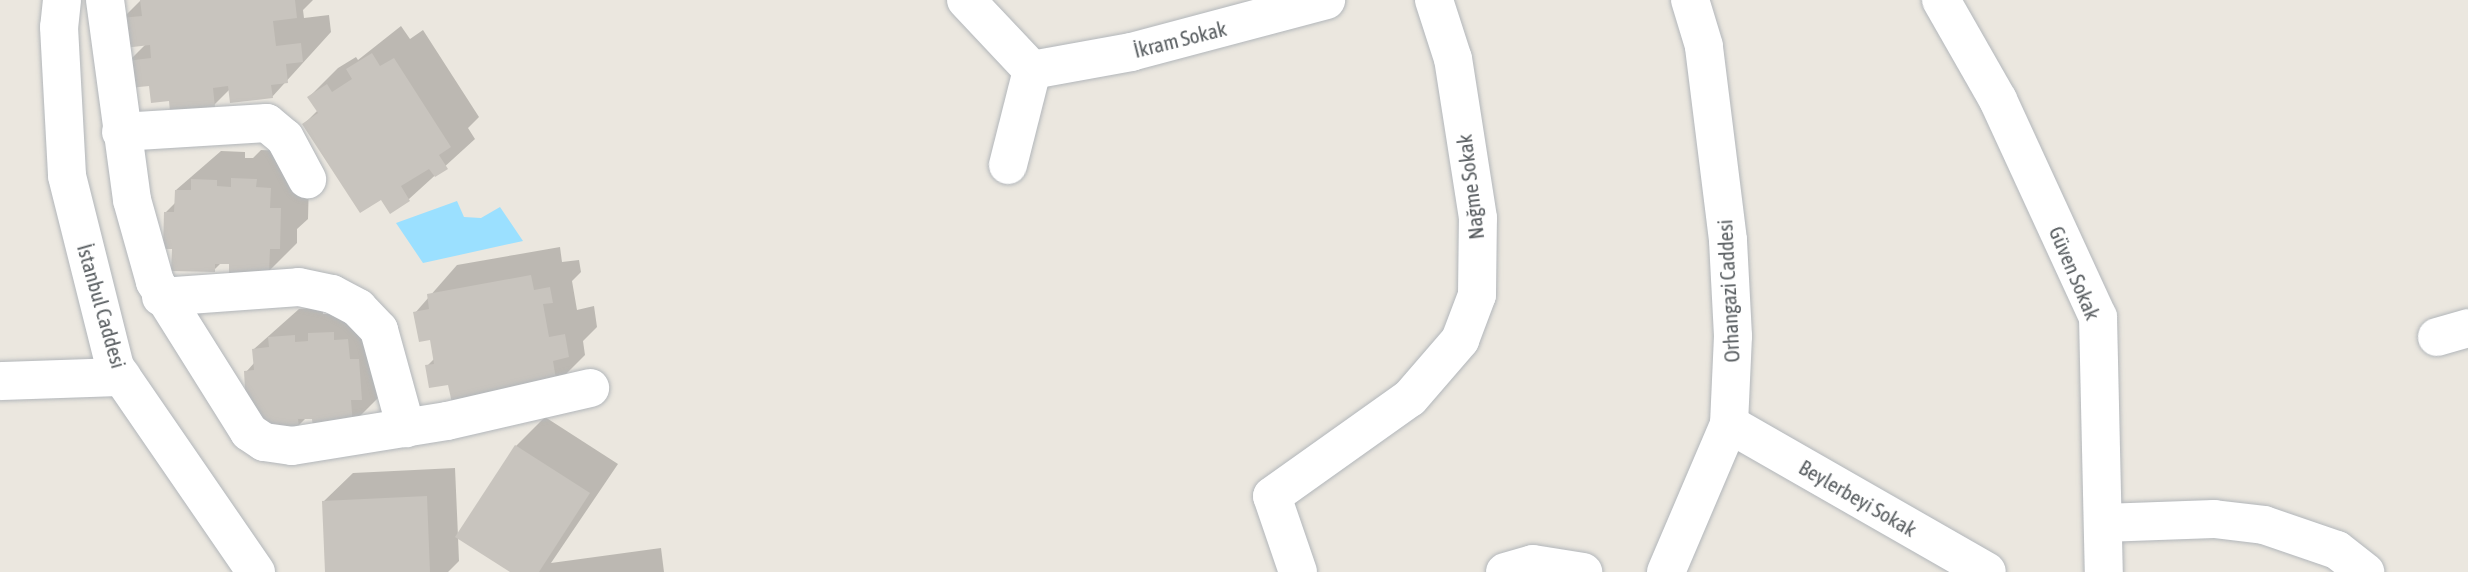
<!DOCTYPE html>
<html>
<head>
<meta charset="utf-8">
<style>
	body { margin:0 }
	#map { position:relative; width:2468px; height:572px; overflow:hidden; background:#ebe7df; font-family:"Asap Condensed",sans-serif }
	div>[style] { position:absolute }
	.water>* { inset:0; background:#9be0ff }
	.shadow>* { inset:0; background:#0003 }
	.building>* { inset:0; background:#c8c4be }
	.roads { filter:drop-shadow(0 0 2px #b2b6ba) drop-shadow(0 0 2px #b2b6ba) }
	.minor>* { height:38px; margin:-19px; padding:0 19px; transform-origin:19px; border-radius:19px; background:#fff }
	span { translate:-50% -50%; white-space:nowrap; text-align:center; line-height:1.15; -webkit-text-stroke:5px #fff; paint-order:stroke }
	.street-label { font-size:21px; color:#585d60 }
</style>
</head>
<body>
<div id="map">
	<div class="water">
		<i style="clip-path:polygon(457px 201px,464px 217px,481px 218px,500px 207px,523px 241px,423px 263px,396px 223px)"></i>
	</div>
	<div class="shadow">
		<i style="clip-path:polygon(141px 0,313px 0,303px 10px,304px 18px,329px 15px,331px 32px,272px 97px,230px 89px,214px 105px,171px 99px,128px 62px,146px 44px,122px 19px)"></i>
		<i style="clip-path:polygon(401px 26px,410px 39px,423px 30px,479px 117px,468px 128px,475px 139px,409px 199px,382px 197px,304px 124px,318px 110px,309px 97px,338px 68px,356px 57px,358px 60px)"></i>
		<i style="clip-path:polygon(261px 150px,284px 151px,309px 180px,308px 219px,297px 229px,297px 243px,268px 272px,231px 263px,222px 262px,214px 270px,173px 248px,166px 212px,176px 202px,176px 190px,221px 151px,245px 152px,245px 158px,253px 158px)"></i>
		<i style="clip-path:polygon(560px 247px,562px 262px,579px 260px,581px 272px,572px 281px,577px 310px,594px 306px,597px 327px,583px 341px,585px 355px,556px 384px,450px 383px,427px 366px,435px 358px,431px 338px,415px 313px,457px 265px)"></i>
		<i style="clip-path:polygon(362px 304px,381px 395px,352px 424px,307px 417px,298px 426px,246px 372px,255px 362px,254px 349px,299px 309px,323px 307px,323px 314px,329px 314px)"></i>
		<i style="clip-path:polygon(545px 417px,618px 464px,551px 563px,661px 548px,664px 572px,513px 572px,458px 537px,459px 561px,448px 572px,327px 572px,324px 501px,353px 473px,455px 468px,458px 536px,516px 446px)"></i>
	</div>
	<div class="building">
		<i style="clip-path:polygon(140px 0,295px 0,297px 18px,273px 21px,276px 46px,301px 43px,303px 62px,286px 64px,288px 83px,271px 85px,273px 98px,230px 103px,228px 86px,213px 88px,215px 107px,170px 112px,169px 101px,151px 103px,149px 86px,129px 88px,126px 61px,151px 58px,150px 45px,124px 48px,120px 18px,142px 16px)"></i>
		<i style="clip-path:polygon(372px 53px,380px 66px,394px 58px,451px 147px,439px 155px,448px 169px,435px 177px,429px 169px,401px 186px,410px 201px,390px 214px,381px 200px,360px 213px,302px 124px,318px 113px,307px 97px,327px 84px,332px 92px,352px 79px,346px 69px)"></i>
		<i style="clip-path:polygon(231px 178px,257px 179px,256px 187px,271px 188px,270px 208px,281px 208px,280px 249px,270px 249px,269px 274px,229px 273px,229px 264px,215px 264px,215px 272px,171px 271px,172px 249px,163px 249px,164px 212px,174px 212px,175px 190px,191px 190px,191px 179px,217px 180px,217px 186px,231px 187px)"></i>
		<i style="clip-path:polygon(531px 275px,534px 290px,550px 287px,553px 303px,543px 304px,549px 337px,565px 334px,569px 357px,553px 361px,557px 385px,452px 403px,448px 385px,429px 388px,425px 365px,434px 364px,430px 340px,419px 342px,413px 312px,429px 309px,427px 294px)"></i>
		<i style="clip-path:polygon(334px 332px,334px 340px,348px 339px,350px 359px,359px 359px,362px 400px,351px 400px,353px 425px,313px 428px,312px 419px,298px 419px,299px 427px,255px 430px,246px 408px,244px 371px,254px 370px,252px 349px,269px 347px,268px 337px,295px 335px,295px 342px,308px 341px,308px 333px)"></i>
		<i style="clip-path:polygon(515px 445px,590px 493px,539px 572px,510px 572px,455px 537px)"></i>
		<i style="clip-path:polygon(427px 496px,430px 572px,325px 572px,322px 501px)"></i>
	</div>
	<div class="roads">
		<div class="minor">
			<i style="left:62px;top:0;width:27px;rotate:96deg"></i>
			<i style="left:59px;top:27px;width:149px;rotate:86.9deg"></i>
			<i style="left:67px;top:176px;width:197px;rotate:75.9deg"></i>
			<i style="left:115px;top:367px;width:249px;rotate:55.5deg"></i>
			<i style="left:105px;top:0;width:202px;rotate:82.3deg"></i>
			<i style="left:132px;top:200px;width:85px;rotate:74.3deg"></i>
			<i style="left:155px;top:282px;width:177px;rotate:57.9deg"></i>
			<i style="left:249px;top:432px;width:18px;rotate:34deg"></i>
			<i style="left:264px;top:442px;width:28px;rotate:8deg"></i>
			<i style="left:292px;top:446px;width:157px;rotate:-9.2deg"></i>
			<i style="left:447px;top:421px;width:147px;rotate:-13deg"></i>
			<i style="left:966px;top:0;width:96px;rotate:46.7deg"></i>
			<i style="left:1941px;top:0;width:115px;rotate:60.3deg"></i>
			<i style="left:1998px;top:100px;width:239px;rotate:65.3deg"></i>
			<i style="left:2098px;top:317px;width:255px;rotate:88.7deg"></i>
			<i style="left:1032px;top:70px;width:101px;rotate:-10.3deg"></i>
			<i style="left:1131px;top:52px;width:202px;rotate:-14.9deg"></i>
			<i style="left:121px;top:132px;width:146px;rotate:-3.5deg"></i>
			<i style="left:267px;top:123px;width:23px;rotate:40deg"></i>
			<i style="left:285px;top:138px;width:47px;rotate:61.8deg"></i>
			<i style="left:1008px;top:165px;width:98px;rotate:-75.8deg"></i>
			<i style="left:161px;top:297px;width:138px;rotate:-4.1deg"></i>
			<i style="left:299px;top:287px;width:34px;rotate:12deg"></i>
			<i style="left:332px;top:294px;width:30px;rotate:28deg"></i>
			<i style="left:358px;top:308px;width:30px;rotate:46deg"></i>
			<i style="left:379px;top:330px;width:102px;rotate:74.6deg"></i>
			<i style="left:2437px;top:337px;width:32px;rotate:-16deg"></i>
			<i style="left:0;top:381px;width:122px;rotate:-1.9deg"></i>
			<i style="left:1729px;top:424px;width:297px;rotate:29.8deg"></i>
			<i style="left:2103px;top:523px;width:111px;rotate:-2.1deg"></i>
			<i style="left:2214px;top:519px;width:50px;rotate:6.8deg"></i>
			<i style="left:2264px;top:525px;width:77px;rotate:18.9deg"></i>
			<i style="left:2337px;top:550px;width:36px;rotate:38deg"></i>
			<i style="left:1298px;top:572px;width:80px;rotate:-108.9deg"></i>
			<i style="left:1272px;top:496px;width:169px;rotate:-35.4deg"></i>
			<i style="left:1410px;top:398px;width:77px;rotate:-49.2deg"></i>
			<i style="left:1460px;top:340px;width:48px;rotate:-69.3deg"></i>
			<i style="left:1477px;top:295px;width:77px;rotate:-89.3deg"></i>
			<i style="left:1478px;top:218px;width:161px;rotate:-98.9deg"></i>
			<i style="left:1453px;top:59px;width:62px;rotate:-107.9deg"></i>
			<i style="left:1505px;top:572px;width:29px;rotate:-16deg"></i>
			<i style="left:1533px;top:564px;width:51px;rotate:9.1deg"></i>
			<i style="left:1666px;top:572px;width:161px;rotate:-66.9deg"></i>
			<i style="left:1729px;top:424px;width:88px;rotate:-87.4deg"></i>
			<i style="left:1733px;top:336px;width:96px;rotate:-93deg"></i>
			<i style="left:1728px;top:240px;width:195px;rotate:-97.1deg"></i>
			<i style="left:1704px;top:46px;width:48px;rotate:-106.9deg"></i>
		</div>
	</div>
	<div class="street-label">
		<span style="left:1180px;top:39px;rotate:-14deg">İkram Sokak</span>
		<span style="left:1470px;top:187px;rotate:-97deg">Nağme Sokak</span>
		<span style="left:2075px;top:273px;rotate:67deg">Güven Sokak</span>
		<span style="left:1728px;top:291px;rotate:-93deg">Orhangazi Caddesi</span>
		<span style="left:102px;top:306px;rotate:74deg">İstanbul Caddesi</span>
		<span style="left:1858px;top:498px;rotate:30deg">Beylerbeyi Sokak</span>
	</div>
</div>
</body>
</html>
